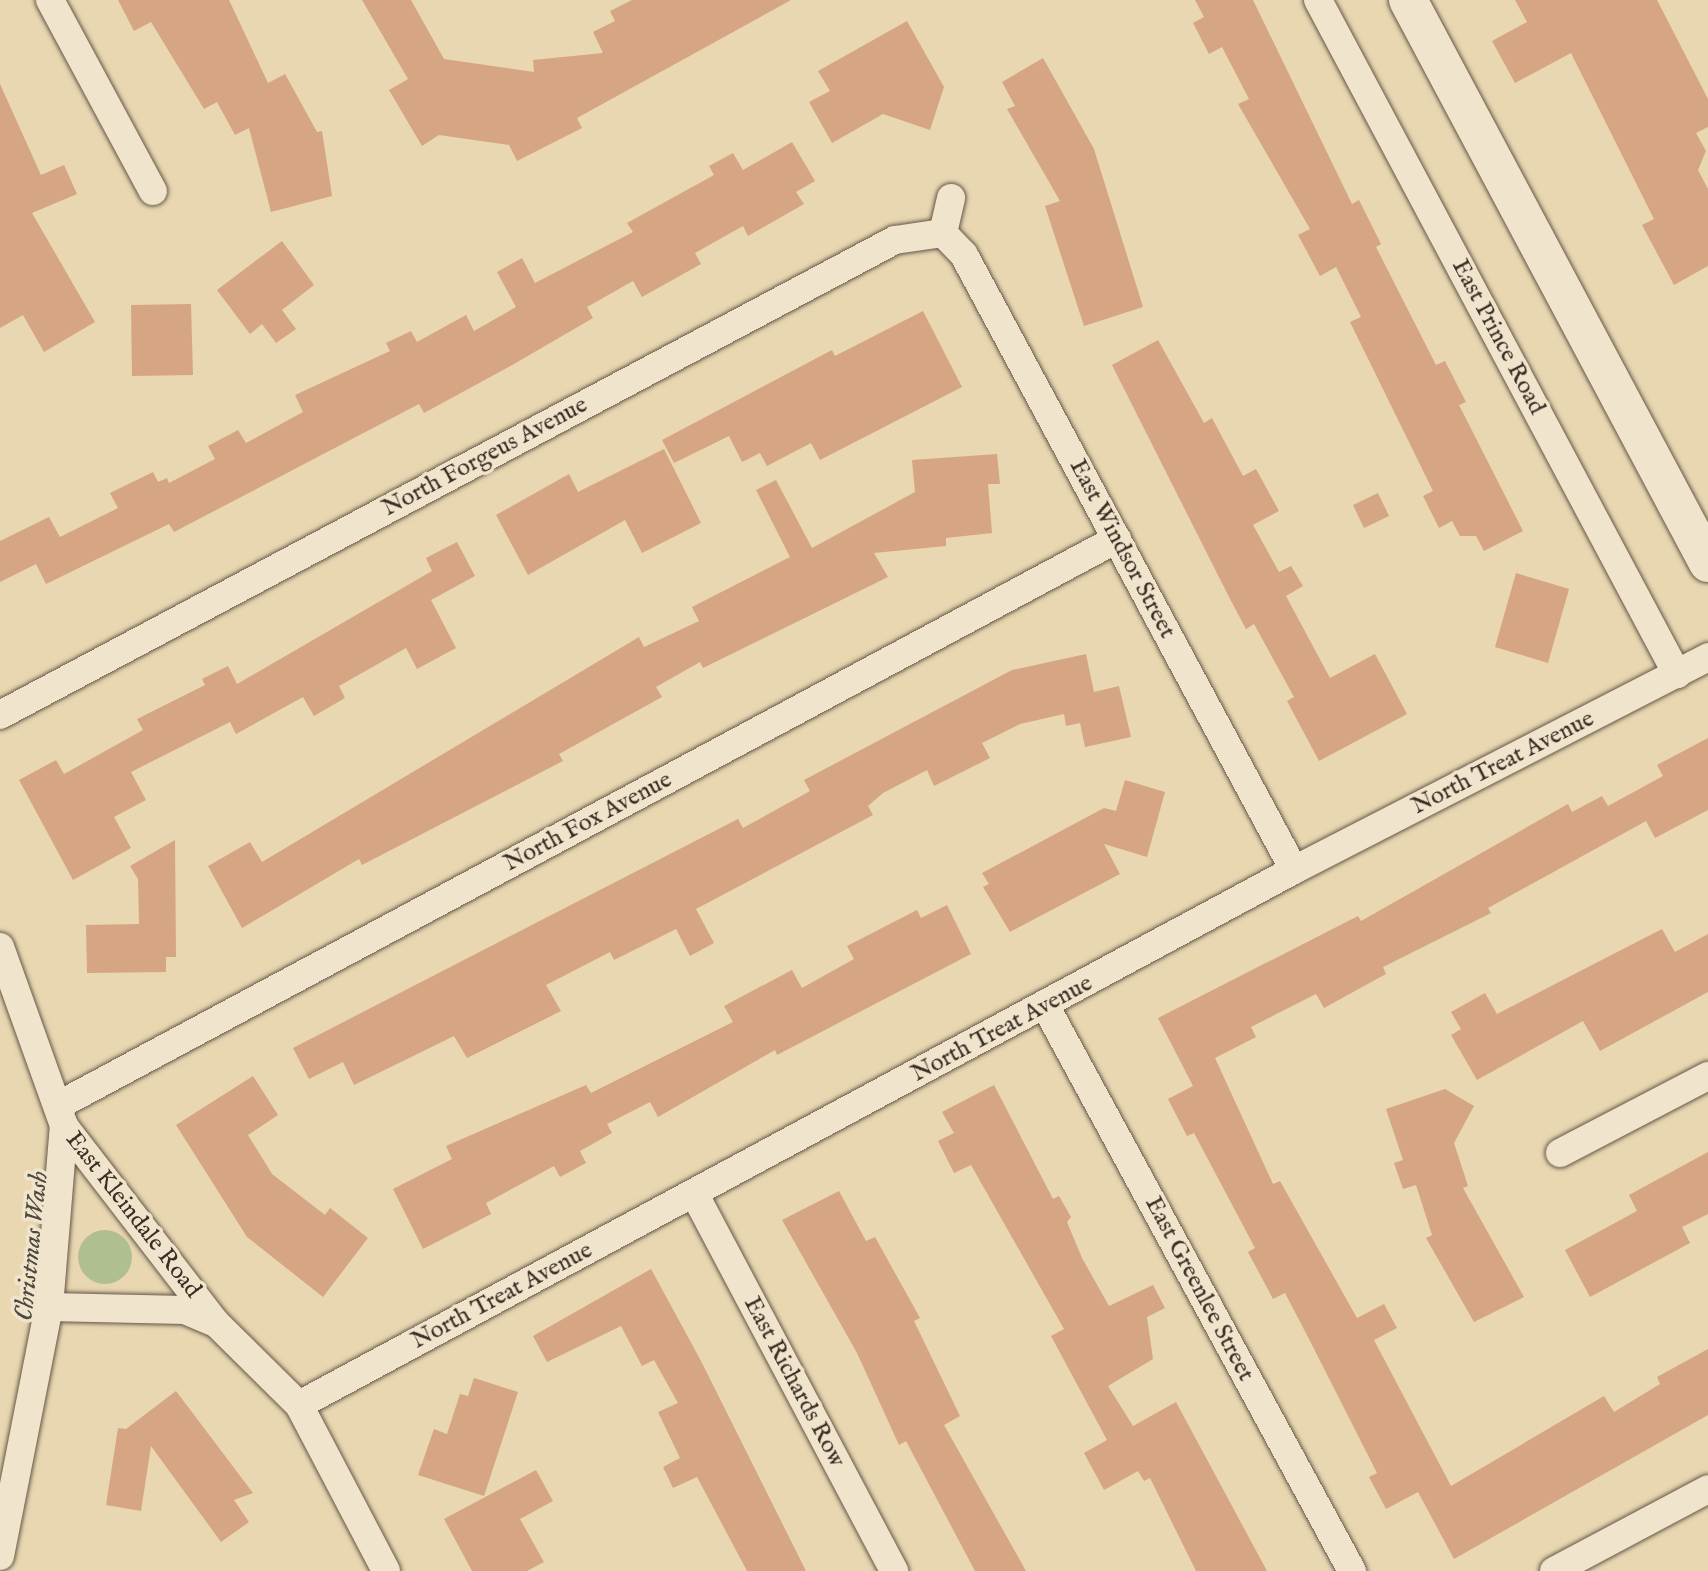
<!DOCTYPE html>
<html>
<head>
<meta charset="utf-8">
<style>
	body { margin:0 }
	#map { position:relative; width:1708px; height:1571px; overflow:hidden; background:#e8d7b1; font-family:"IM FELL English",serif }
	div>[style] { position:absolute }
	.green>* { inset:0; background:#afbf91 }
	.round { border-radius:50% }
	.building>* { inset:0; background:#d6a583 }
	.roads { filter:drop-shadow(0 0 2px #665747) drop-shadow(0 0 2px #665747) }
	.minor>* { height:28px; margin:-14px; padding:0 14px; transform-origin:14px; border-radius:14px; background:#f0e5cc }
	.secondary>* { height:38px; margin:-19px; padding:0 19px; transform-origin:19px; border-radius:19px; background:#f0e5cc }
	span { translate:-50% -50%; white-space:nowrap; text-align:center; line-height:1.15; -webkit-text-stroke:7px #f0e5cc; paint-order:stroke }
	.street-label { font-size:24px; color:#3b2c24 }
	.water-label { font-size:26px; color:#4e483f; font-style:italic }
</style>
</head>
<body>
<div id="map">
	<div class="green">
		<i class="round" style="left:78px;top:1230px;width:54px;height:54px"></i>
	</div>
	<div class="building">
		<i style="clip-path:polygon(118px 0,229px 0,268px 83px,285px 74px,317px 132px,322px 131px,332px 196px,271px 212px,249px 128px,235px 135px,217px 102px,204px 109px,151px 22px,134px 31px)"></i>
		<i style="clip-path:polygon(362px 0,411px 0,444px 59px,534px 72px,533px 60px,603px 53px,593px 32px,615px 21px,610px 11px,632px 0,791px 0,577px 118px,582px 128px,517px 161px,509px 145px,439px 135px,422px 146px,389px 90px,408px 79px)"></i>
		<i style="clip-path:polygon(1195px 0,1253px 0,1352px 204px,1359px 200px,1381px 244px,1376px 247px,1436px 365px,1445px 361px,1466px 402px,1459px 405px,1523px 531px,1484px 551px,1476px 536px,1460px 536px,1452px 521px,1439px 528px,1423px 496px,1433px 491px,1350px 322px,1361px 317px,1336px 267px,1320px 276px,1298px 235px,1310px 229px,1238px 104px,1249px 99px,1222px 47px,1209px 54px,1193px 23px,1204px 17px)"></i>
		<i style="clip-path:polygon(1515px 0,1657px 0,1708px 99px,1708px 127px,1696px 133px,1706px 151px,1698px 170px,1708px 189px,1708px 266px,1674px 285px,1642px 225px,1654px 219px,1571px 53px,1515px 83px,1492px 41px,1527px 22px)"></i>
		<i style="clip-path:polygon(907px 21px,944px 87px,930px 130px,883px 114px,832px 143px,809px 102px,830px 91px,818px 71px)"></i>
		<i style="clip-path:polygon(1043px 58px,1094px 149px,1143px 307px,1084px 326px,1045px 206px,1060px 201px,1007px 109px,1015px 106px,1002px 82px)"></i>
		<i style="clip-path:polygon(0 84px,41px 175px,64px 165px,77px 194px,32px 213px,95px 322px,44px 352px,23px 315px,0 328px)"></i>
		<i style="clip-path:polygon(792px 142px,815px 181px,796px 192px,804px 204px,748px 236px,743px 226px,695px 253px,701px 264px,642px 297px,633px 281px,587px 307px,593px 318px,514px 364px,424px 413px,419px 404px,174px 532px,169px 524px,46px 584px,36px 564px,0 582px,0 541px,49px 517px,60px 537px,118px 508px,110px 493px,153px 472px,158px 482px,167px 478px,169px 483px,215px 459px,208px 446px,238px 430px,246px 443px,303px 412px,295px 395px,390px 351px,386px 343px,411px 331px,417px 342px,466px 315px,474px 331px,516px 307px,497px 272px,522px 258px,535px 283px,633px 232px,627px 223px,714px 175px,709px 166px,733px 153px,743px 170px)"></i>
		<i style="clip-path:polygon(282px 241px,314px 285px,282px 310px,296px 329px,276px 343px,262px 324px,250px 334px,217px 290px)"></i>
		<i style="clip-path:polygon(191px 304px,193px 375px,132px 376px,131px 305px)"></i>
		<i style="clip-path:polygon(923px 311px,962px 387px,820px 460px,811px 443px,767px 466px,760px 453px,742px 462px,729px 436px,674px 463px,662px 440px,832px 350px,835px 356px)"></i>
		<i style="clip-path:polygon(1158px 340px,1204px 423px,1212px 418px,1243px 476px,1256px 469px,1279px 511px,1253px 525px,1279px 572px,1291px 566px,1303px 586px,1286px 596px,1330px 678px,1375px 654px,1407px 714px,1319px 761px,1287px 701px,1294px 697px,1254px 624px,1246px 629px,1230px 599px,1112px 365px)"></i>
		<i style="clip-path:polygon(664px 449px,701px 523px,642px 553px,625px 520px,528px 575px,496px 515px,569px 474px,578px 492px)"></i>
		<i style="clip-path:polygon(997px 454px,1000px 484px,988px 484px,992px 533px,946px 538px,946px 546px,874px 553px,888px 577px,703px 668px,700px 662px,656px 687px,662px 697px,559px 754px,563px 761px,362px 865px,359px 859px,242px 928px,208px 866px,250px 842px,262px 862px,639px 637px,644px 647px,699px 621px,692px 607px,790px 557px,756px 490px,776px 480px,812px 548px,915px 492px,912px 460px)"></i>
		<i style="clip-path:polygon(1378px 493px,1389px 516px,1364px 528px,1353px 505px)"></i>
		<i style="clip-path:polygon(457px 542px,475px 576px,431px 600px,456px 648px,417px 669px,406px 648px,339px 686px,345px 698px,314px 716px,303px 697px,236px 734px,230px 722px,131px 772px,146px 800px,114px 817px,131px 848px,73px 880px,19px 780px,56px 760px,64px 774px,143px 730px,137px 719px,205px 685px,202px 679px,228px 666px,237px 684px,432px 571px,426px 558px)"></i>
		<i style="clip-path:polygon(1516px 573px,1569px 589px,1548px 663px,1495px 647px)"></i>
		<i style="clip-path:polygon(1086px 654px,1094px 692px,1119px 686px,1131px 737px,1085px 747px,1080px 723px,1066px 726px,1064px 714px,1020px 724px,982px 743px,990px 758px,934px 786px,927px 770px,883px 793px,868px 806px,873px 815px,696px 909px,714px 943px,690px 956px,676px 929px,614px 960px,610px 952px,546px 985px,561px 1011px,467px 1058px,454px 1036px,354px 1085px,343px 1062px,309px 1079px,293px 1048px,738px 819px,743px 828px,810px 791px,804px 780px,1012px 670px)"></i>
		<i style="clip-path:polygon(1708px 738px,1708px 810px,1655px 838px,1646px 821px,1488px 908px,1491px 913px,1383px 967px,1386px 974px,1324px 1008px,1316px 994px,1251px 1027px,1256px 1037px,1215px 1058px,1273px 1184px,1280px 1181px,1357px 1318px,1384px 1304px,1397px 1328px,1374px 1340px,1451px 1486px,1604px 1396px,1614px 1412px,1660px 1384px,1657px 1377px,1708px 1349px,1708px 1415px,1454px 1559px,1418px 1492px,1386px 1509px,1369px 1477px,1377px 1473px,1309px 1339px,1285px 1293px,1273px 1299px,1248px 1252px,1255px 1248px,1194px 1133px,1187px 1136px,1168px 1099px,1193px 1086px,1158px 1018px,1358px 916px,1361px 921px,1568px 804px,1572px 812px,1602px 796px,1608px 806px,1663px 776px,1657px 765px)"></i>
		<i style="clip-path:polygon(1125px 780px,1165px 792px,1147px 857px,1104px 844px,1120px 874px,1010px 932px,983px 887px,989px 884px,982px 873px,1104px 808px,1116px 811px)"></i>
		<i style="clip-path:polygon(175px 840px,176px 957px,166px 957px,166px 972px,87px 973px,86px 925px,139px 924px,138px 879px,130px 866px)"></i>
		<i style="clip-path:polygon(947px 905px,971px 954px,777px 1055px,775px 1050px,658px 1117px,650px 1102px,607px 1124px,612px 1133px,580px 1151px,586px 1163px,560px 1177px,554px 1166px,486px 1203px,491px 1214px,423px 1249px,393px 1189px,452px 1159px,446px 1146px,586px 1085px,591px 1093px,733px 1022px,724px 1006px,792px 970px,802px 988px,854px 959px,847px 946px,917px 910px,921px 918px)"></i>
		<i style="clip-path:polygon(1662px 929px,1675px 952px,1708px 934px,1708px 992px,1600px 1051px,1583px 1021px,1477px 1080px,1451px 1035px,1461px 1029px,1451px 1012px,1485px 993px,1497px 1014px)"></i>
		<i style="clip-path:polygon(253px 1076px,278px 1115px,248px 1135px,272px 1174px,325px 1215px,330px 1208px,368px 1238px,323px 1297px,247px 1237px,176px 1125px)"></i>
		<i style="clip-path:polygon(994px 1085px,1053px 1199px,1059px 1196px,1071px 1217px,1067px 1222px,1082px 1258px,1109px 1306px,1153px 1285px,1165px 1308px,1147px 1317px,1153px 1359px,1108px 1386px,1133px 1426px,1176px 1402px,1267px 1571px,1196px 1571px,1150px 1478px,1144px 1481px,1138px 1471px,1104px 1490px,1084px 1453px,1107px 1440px,1051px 1336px,1064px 1329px,971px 1165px,954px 1173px,938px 1141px,954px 1133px,942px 1112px)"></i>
		<i style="clip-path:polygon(1445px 1089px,1474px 1106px,1454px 1143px,1468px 1186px,1463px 1188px,1524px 1297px,1474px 1322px,1426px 1238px,1432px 1235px,1416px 1185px,1403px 1189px,1394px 1163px,1403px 1160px,1386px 1109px)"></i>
		<i style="clip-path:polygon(1708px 1152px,1708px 1214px,1682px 1227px,1690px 1243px,1590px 1297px,1565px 1250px,1637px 1211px,1629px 1195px)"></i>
		<i style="clip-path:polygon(839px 1191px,866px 1241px,875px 1237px,920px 1318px,914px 1321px,960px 1416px,944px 1425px,1026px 1571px,975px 1571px,906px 1441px,899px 1445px,857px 1353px,782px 1220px)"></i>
		<i style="clip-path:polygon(651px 1269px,701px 1361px,806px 1571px,747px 1571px,697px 1477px,673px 1488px,663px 1467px,680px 1458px,658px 1412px,678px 1403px,654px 1360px,642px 1366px,621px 1326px,547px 1362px,533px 1336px)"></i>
		<i style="clip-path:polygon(474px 1378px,518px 1392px,484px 1496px,418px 1475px,434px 1429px,447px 1434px,460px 1394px,468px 1396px)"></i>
		<i style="clip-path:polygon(176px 1391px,253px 1493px,234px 1500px,249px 1522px,221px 1542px,151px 1446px,141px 1511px,106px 1505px,118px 1428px,126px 1429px)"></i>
		<i style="clip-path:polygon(536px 1470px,553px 1501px,520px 1519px,544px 1562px,527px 1571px,472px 1571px,444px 1519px)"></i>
	</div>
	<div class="roads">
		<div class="minor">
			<i style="left:50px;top:0;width:217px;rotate:61.7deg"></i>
			<i style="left:1318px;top:0;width:764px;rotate:61.96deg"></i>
			<i style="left:943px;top:233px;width:30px;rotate:46deg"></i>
			<i style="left:964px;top:255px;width:698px;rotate:61.78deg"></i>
			<i style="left:0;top:715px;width:1013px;rotate:-27.96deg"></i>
			<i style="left:895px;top:240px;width:49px;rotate:-8.3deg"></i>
			<i style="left:943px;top:233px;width:36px;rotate:-77deg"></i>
			<i style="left:0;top:947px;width:190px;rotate:70.3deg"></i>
			<i style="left:64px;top:1126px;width:246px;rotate:52.4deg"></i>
			<i style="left:1046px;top:1007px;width:642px;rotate:61.52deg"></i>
			<i style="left:59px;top:1105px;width:1200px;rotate:-28.15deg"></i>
			<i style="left:1560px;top:1153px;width:167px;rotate:-27.5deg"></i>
			<i style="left:694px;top:1193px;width:428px;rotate:62.1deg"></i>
			<i style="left:49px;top:1307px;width:136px;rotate:1.3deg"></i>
			<i style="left:185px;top:1310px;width:34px;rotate:23deg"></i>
			<i style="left:216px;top:1323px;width:117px;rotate:44.7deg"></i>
			<i style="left:299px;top:1405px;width:187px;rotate:62.3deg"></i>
			<i style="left:299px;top:1405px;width:1130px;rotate:-28.27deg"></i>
			<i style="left:1294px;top:870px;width:466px;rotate:-27.2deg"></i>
			<i style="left:0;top:1556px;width:254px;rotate:-78.9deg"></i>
			<i style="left:49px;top:1307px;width:182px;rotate:-85.3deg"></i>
			<i style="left:1554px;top:1571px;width:174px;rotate:-28deg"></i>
		</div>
		<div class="secondary">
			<i style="left:1408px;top:0;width:638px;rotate:61.95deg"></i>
		</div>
	</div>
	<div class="street-label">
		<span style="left:1498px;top:337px;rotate:62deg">East Prince Road</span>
		<span style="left:485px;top:457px;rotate:-28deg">North Forgeus Avenue</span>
		<span style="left:1122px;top:549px;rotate:62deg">East Windsor Street</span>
		<span style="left:1503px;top:763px;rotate:-27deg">North Treat Avenue</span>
		<span style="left:588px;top:822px;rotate:-28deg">North Fox Avenue</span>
		<span style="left:1002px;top:1029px;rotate:-28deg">North Treat Avenue</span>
		<span style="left:133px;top:1215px;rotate:52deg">East Kleindale Road</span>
		<span style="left:1199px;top:1289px;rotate:62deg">East Greenlee Street</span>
		<span style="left:502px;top:1296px;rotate:-28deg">North Treat Avenue</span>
		<span style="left:794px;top:1382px;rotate:62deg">East Richards Row</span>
	</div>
	<div class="water-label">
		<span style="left:32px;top:1246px;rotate:-84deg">Christmas Wash</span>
	</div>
</div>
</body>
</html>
